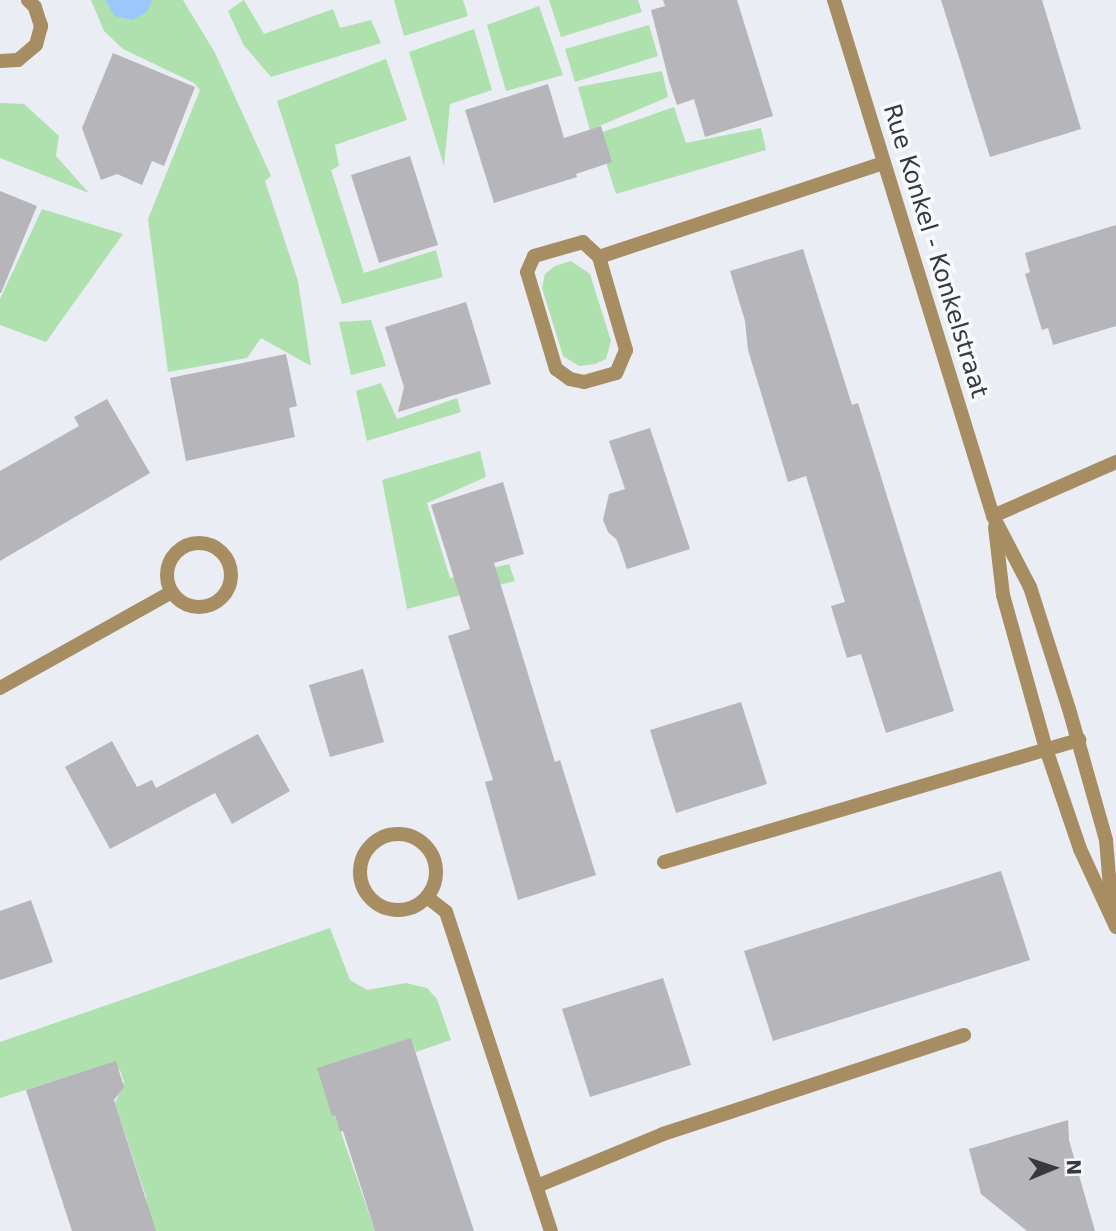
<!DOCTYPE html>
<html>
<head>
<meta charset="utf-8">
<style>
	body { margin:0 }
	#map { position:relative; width:1116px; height:1231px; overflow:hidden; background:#eaedf3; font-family:"DejaVu Sans",sans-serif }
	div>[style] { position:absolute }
	.green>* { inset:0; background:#aee1ae }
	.water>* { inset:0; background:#9ac7fc }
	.building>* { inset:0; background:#b6b5ba }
	.service>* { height:14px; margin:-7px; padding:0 7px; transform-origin:7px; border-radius:7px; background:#a78d62 }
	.minor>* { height:14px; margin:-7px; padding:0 7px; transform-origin:7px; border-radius:7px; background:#a78d62 }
	.minor>.ring { margin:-7px; padding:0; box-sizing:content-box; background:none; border:14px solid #a78d62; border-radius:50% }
	span { translate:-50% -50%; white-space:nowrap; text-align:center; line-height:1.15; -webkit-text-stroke:7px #f8faff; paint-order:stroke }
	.street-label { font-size:24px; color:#37393b }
	.north { position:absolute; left:1018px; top:1133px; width:70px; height:70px; -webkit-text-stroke:5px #f8faff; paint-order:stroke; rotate:88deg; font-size:19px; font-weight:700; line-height:28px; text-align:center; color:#37393b }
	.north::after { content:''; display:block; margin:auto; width:24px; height:32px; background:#37393b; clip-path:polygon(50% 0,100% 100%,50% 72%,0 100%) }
</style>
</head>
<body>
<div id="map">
	<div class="green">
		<i style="clip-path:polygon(91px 0,183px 0,215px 53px,271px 176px,265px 181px,298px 281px,311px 366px,261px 338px,247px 358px,168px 372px,148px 219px,200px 90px,194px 83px,123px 49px,104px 31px)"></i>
		<i style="clip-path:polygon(244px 0,264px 34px,333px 9px,340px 28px,371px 20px,381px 43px,271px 77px,243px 44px,228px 11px)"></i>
		<i style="clip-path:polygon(394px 0,463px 0,468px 16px,404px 36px)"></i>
		<i style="clip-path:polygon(549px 0,638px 0,642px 12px,561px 37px)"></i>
		<i style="clip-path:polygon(539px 6px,563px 75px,506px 91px,487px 25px)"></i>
		<i style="clip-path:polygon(649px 25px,658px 56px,575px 82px,565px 49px)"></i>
		<i style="clip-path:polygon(474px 29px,492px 90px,450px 104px,444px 166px,409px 52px)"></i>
		<i style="clip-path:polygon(386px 59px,407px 120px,335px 145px,339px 166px,331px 170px,364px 273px,436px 250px,443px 277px,342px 304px,277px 101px)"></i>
		<i style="clip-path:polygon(662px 71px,668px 97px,590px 130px,578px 87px)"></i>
		<i style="clip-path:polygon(0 103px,24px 104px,59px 136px,56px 156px,89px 193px,0 158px)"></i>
		<i style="clip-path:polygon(674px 107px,686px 143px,761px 128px,766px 150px,616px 194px,597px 134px)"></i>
		<i style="clip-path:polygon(42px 209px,123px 234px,46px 342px,0 325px,0 299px)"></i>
		<i style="clip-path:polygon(571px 261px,590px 274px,611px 341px,606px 359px,595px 364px,579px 366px,563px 356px,542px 288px,545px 274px,555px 266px)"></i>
		<i style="clip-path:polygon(371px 320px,386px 366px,351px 375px,339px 322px)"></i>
		<i style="clip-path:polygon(381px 383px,397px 419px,457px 398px,461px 412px,367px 441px,356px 391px)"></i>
		<i style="clip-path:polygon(480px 451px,486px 477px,427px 503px,450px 578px,509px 564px,515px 581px,407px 609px,382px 480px)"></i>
		<i style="clip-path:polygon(330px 928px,350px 980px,367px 990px,406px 983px,427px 988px,437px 999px,451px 1040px,416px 1052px,411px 1038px,335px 1115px,375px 1231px,150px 1231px,146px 1197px,115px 1103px,124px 1082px,120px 1070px,108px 1064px,0 1098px,0 1042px)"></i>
	</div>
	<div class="water">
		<i style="clip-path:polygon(105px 0,152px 0,147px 12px,132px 20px,115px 16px)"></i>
	</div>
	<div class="building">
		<i style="clip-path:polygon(663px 0,737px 0,773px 116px,705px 137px,694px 99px,677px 105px,669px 81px,651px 10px,665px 6px)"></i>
		<i style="clip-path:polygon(941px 0,1042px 0,1081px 129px,990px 157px)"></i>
		<i style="clip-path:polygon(113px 53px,195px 87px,164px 166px,152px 161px,142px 185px,117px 174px,101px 180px,82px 128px)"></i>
		<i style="clip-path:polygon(548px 84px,564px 138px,601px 126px,612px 162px,576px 174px,577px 177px,494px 203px,465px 110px)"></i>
		<i style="clip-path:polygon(410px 156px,438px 245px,379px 263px,351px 175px)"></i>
		<i style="clip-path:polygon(0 191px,37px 206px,1px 293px,0 293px)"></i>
		<i style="clip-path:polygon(1116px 225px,1116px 326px,1053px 345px,1048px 328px,1042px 330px,1025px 274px,1030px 272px,1025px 253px)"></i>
		<i style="clip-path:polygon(803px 249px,852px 405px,858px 403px,954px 711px,886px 733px,861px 654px,847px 658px,831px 606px,845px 602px,806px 476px,788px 482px,748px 350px,745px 321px,730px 271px)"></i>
		<i style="clip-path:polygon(466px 302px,491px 384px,398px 412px,404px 387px,385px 327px)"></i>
		<i style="clip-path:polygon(286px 354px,297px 406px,289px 408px,295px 437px,186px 461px,170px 378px)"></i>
		<i style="clip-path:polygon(107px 399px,150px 473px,0 561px,0 471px,79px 426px,74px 417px)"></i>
		<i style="clip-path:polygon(650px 428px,690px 549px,627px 569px,617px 540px,608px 532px,603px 520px,609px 494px,625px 489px,609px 441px)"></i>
		<i style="clip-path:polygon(503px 482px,524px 554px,494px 563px,555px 762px,560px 760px,596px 875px,518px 900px,485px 782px,493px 780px,448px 636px,470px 629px,431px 505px)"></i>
		<i style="clip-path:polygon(363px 669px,384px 742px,330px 757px,309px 685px)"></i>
		<i style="clip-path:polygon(741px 702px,767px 784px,676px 813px,650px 730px)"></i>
		<i style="clip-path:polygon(258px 734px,290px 791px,232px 824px,215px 793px,110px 849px,65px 767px,112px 741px,137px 787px,152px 780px,156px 788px)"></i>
		<i style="clip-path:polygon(1001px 871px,1030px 960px,773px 1041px,744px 951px)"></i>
		<i style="clip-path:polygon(31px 900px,53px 962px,0 980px,0 911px)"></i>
		<i style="clip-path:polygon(663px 978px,691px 1065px,590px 1097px,562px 1009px)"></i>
		<i style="clip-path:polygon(411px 1038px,432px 1104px,474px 1231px,375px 1231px,343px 1131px,340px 1132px,335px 1115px,332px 1116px,317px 1068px)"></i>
		<i style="clip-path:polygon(116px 1061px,124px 1087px,114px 1100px,156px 1231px,72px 1231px,26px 1090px)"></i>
		<i style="clip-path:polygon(1068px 1120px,1069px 1140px,1095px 1231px,1027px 1231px,981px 1194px,969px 1149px)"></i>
	</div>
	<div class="service">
		<i style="left:993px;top:516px;width:134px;rotate:-23.7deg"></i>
		<i style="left:664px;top:862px;width:433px;rotate:-16.4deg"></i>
		<i style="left:537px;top:1186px;width:136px;rotate:-22.4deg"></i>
		<i style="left:663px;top:1134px;width:317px;rotate:-18.2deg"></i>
	</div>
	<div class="minor">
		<i style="left:834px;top:0;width:540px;rotate:72.87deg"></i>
		<i style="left:993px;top:516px;width:80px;rotate:62.5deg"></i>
		<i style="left:1030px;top:587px;width:128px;rotate:72.3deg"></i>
		<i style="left:1069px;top:709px;width:136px;rotate:74.2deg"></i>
		<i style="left:1106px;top:840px;width:72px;rotate:85.2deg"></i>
		<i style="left:0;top:61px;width:18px;rotate:-3deg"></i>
		<i style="left:18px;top:60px;width:23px;rotate:-40deg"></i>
		<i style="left:36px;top:45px;width:20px;rotate:-75deg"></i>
		<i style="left:41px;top:26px;width:20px;rotate:-108deg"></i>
		<i style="left:35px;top:7px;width:10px;rotate:-135deg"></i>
		<i style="left:583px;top:242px;width:22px;rotate:43deg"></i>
		<i style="left:599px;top:257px;width:97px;rotate:73.8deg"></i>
		<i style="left:626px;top:350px;width:25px;rotate:113deg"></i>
		<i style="left:616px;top:373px;width:33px;rotate:164deg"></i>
		<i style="left:584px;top:382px;width:14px;rotate:-168deg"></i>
		<i style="left:570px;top:379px;width:17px;rotate:-144deg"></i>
		<i style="left:556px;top:369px;width:101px;rotate:-106.6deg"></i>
		<i style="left:527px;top:272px;width:17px;rotate:-66deg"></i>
		<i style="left:534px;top:256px;width:51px;rotate:-15.9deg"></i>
		<i style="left:599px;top:257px;width:300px;rotate:-18.3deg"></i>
		<i style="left:995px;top:527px;width:68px;rotate:83.3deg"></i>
		<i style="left:1003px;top:595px;width:160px;rotate:74.4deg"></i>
		<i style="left:1046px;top:749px;width:106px;rotate:71.2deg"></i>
		<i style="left:1080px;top:849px;width:86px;rotate:65.2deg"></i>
		<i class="ring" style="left:167px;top:543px;width:50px;height:50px"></i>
		<i style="left:0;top:688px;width:197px;rotate:-29.2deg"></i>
		<i class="ring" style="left:360px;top:834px;width:62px;height:62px"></i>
		<i style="left:427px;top:897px;width:24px;rotate:38deg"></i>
		<i style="left:446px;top:912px;width:336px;rotate:71.8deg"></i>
	</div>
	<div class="street-label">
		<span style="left:935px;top:251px;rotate:73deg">Rue Konkel - Konkelstraat</span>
	</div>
	<div class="north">N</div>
</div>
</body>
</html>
